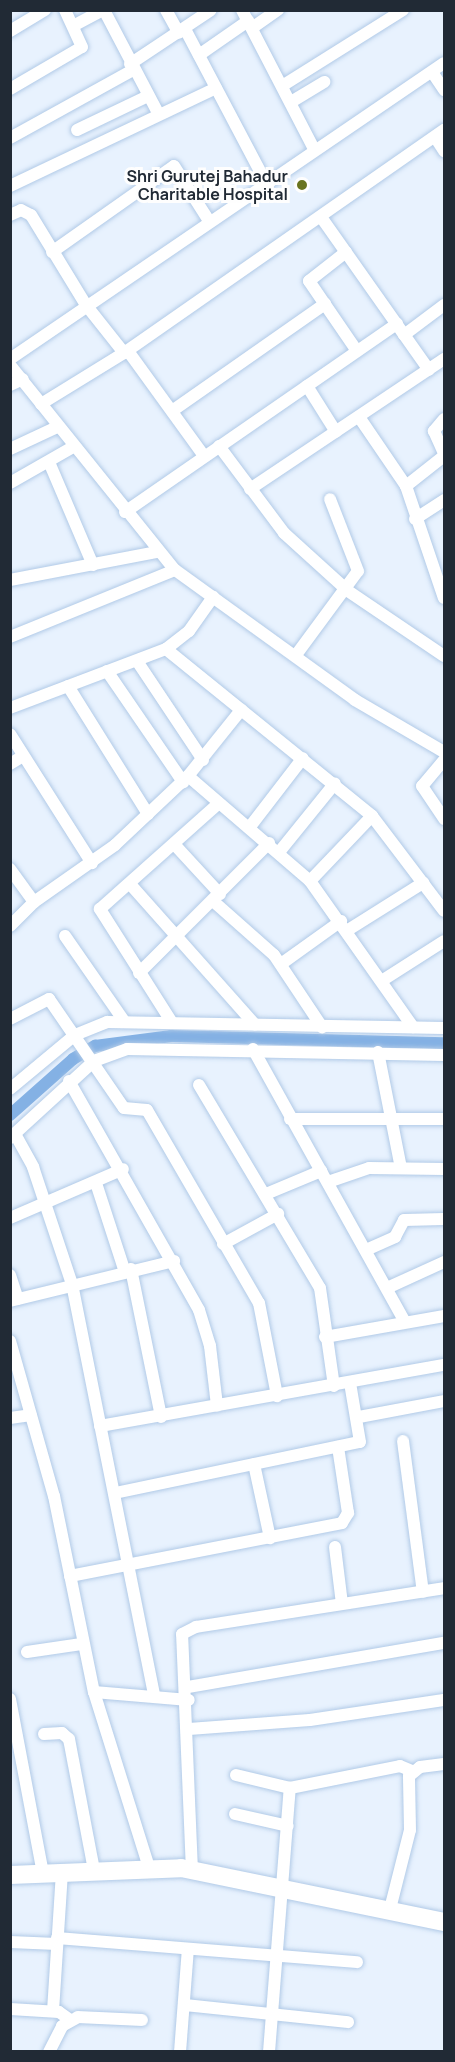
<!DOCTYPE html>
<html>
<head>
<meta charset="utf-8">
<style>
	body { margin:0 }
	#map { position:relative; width:455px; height:2062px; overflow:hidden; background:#e8f2fe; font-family:Manrope,sans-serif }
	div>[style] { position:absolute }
	.canal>* { height:12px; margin:-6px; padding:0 6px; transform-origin:6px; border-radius:6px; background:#84b1e4 }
	.roads { filter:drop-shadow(0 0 2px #b1cae7) drop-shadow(0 0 2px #b1cae7) }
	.street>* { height:12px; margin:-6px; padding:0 6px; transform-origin:6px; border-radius:6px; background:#fff }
	.secondary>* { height:18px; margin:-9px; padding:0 9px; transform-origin:9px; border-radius:9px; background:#fff }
	.dots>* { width:16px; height:16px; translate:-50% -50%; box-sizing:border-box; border:3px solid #fefefe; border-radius:50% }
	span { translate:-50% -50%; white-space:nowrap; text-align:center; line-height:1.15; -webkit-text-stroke:6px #fefefe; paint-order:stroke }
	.poi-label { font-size:16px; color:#212a35; font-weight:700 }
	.right { translate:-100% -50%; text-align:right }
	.frame { position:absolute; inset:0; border:12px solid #212a35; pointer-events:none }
</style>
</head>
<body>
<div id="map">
	<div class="canal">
		<i style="left:10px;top:1115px;width:84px;rotate:-41.6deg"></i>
		<i style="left:73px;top:1059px;width:26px;rotate:-31deg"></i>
		<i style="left:95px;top:1046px;width:77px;rotate:-7.5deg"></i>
		<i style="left:171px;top:1036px;width:273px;rotate:1.5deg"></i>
	</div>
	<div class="roads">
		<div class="street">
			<i style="left:104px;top:10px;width:116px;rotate:62.3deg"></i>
			<i style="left:166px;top:10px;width:26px;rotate:61deg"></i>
			<i style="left:242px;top:10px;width:157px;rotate:62.6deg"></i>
			<i style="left:73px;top:26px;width:34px;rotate:-28deg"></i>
			<i style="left:252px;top:28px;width:32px;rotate:-35deg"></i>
			<i style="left:185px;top:29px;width:172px;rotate:62.2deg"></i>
			<i style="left:10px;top:31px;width:41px;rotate:-31deg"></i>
			<i style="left:199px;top:55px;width:60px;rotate:-34.8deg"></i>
			<i style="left:130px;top:64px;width:97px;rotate:-33.7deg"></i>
			<i style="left:432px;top:72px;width:22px;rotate:56deg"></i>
			<i style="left:282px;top:86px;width:143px;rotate:-32.1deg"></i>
			<i style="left:10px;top:89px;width:83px;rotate:-30.3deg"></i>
			<i style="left:82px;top:47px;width:41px;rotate:-114.7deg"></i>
			<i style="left:291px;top:102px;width:39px;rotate:-31deg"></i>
			<i style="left:77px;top:130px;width:79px;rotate:-25.6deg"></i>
			<i style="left:435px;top:137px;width:17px;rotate:57deg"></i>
			<i style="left:10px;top:138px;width:141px;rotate:-28.9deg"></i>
			<i style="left:10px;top:186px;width:228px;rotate:-25.4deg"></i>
			<i style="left:10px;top:215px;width:12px;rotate:-24deg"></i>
			<i style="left:21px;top:210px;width:11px;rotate:27deg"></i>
			<i style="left:31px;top:215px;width:105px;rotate:58.6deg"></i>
			<i style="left:86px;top:305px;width:61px;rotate:51.6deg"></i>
			<i style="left:321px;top:217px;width:187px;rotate:54.8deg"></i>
			<i style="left:52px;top:252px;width:149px;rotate:-35.2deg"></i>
			<i style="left:174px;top:166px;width:65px;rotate:57.5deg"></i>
			<i style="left:346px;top:252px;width:47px;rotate:141.9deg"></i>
			<i style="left:309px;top:281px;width:85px;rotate:55.6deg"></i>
			<i style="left:404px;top:335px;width:50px;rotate:-36.9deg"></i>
			<i style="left:128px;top:351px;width:130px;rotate:54.1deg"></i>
			<i style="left:10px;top:359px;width:525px;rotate:-34.3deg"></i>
			<i style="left:10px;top:365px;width:263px;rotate:51.2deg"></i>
			<i style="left:175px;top:570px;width:222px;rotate:35.8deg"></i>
			<i style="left:355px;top:700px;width:103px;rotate:30.3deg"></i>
			<i style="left:10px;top:385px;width:14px;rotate:-25deg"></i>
			<i style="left:307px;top:386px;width:54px;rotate:57.8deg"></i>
			<i style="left:41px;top:404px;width:97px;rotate:-31.6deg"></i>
			<i style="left:124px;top:353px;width:390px;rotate:-34.9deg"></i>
			<i style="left:172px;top:411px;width:187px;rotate:-35deg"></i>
			<i style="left:359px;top:417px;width:83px;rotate:55.7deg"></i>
			<i style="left:406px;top:486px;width:118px;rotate:71.3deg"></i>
			<i style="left:444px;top:419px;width:16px;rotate:130deg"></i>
			<i style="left:434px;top:431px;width:24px;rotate:66deg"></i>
			<i style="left:219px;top:446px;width:109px;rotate:53.2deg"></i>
			<i style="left:284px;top:533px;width:86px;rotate:42.2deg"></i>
			<i style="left:348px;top:591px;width:116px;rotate:34.1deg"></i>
			<i style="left:10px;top:449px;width:52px;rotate:-25.1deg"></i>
			<i style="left:49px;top:462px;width:112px;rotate:66.9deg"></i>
			<i style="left:10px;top:483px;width:73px;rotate:-29.7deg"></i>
			<i style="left:406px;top:486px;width:48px;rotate:-38.3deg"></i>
			<i style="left:250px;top:489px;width:234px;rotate:-33.8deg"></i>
			<i style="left:125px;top:512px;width:331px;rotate:-34.7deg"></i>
			<i style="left:415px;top:519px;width:35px;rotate:-33deg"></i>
			<i style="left:10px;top:580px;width:150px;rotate:-10.8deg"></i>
			<i style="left:10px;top:637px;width:178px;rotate:-22.1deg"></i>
			<i style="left:166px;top:649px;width:265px;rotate:39deg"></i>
			<i style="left:372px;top:816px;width:119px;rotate:52.8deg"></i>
			<i style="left:296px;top:655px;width:104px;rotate:-53.6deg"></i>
			<i style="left:358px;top:571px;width:77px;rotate:-111.3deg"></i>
			<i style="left:137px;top:661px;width:119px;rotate:56.3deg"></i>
			<i style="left:107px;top:671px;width:135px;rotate:55.6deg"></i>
			<i style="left:68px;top:686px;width:151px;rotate:58deg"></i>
			<i style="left:10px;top:708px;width:167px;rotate:-20.7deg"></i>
			<i style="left:166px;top:649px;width:29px;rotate:-38deg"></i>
			<i style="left:189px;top:631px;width:42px;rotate:-54.8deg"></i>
			<i style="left:10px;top:734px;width:153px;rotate:57.6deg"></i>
			<i style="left:444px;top:760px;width:34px;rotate:130deg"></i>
			<i style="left:422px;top:786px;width:40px;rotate:56deg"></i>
			<i style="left:10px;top:764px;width:15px;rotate:-32deg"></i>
			<i style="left:188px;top:776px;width:161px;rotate:40.7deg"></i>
			<i style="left:310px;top:881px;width:179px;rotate:54.8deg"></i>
			<i style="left:249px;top:828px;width:88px;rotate:-52.4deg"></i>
			<i style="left:174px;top:844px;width:68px;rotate:47.4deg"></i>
			<i style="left:280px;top:851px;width:87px;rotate:-51deg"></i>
			<i style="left:10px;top:869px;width:41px;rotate:54deg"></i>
			<i style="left:310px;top:881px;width:90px;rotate:-46.4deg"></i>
			<i style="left:130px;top:884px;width:188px;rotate:48.4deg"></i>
			<i style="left:213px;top:901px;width:81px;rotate:41.5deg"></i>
			<i style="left:274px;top:955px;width:87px;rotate:56.3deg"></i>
			<i style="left:10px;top:926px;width:34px;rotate:-45deg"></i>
			<i style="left:34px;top:902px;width:99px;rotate:-35.1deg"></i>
			<i style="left:115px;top:845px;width:100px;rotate:-43.4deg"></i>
			<i style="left:188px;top:776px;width:85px;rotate:-51.2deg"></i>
			<i style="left:348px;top:930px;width:89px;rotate:-32.1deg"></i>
			<i style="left:65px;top:936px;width:103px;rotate:55.2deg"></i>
			<i style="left:281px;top:964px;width:74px;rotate:-35.6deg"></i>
			<i style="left:139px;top:973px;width:184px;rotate:-45deg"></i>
			<i style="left:383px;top:980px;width:72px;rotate:-32.6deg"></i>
			<i style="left:10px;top:1019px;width:44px;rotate:-27.1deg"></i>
			<i style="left:49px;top:999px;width:132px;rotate:55.5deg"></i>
			<i style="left:124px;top:1108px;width:23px;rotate:5deg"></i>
			<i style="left:147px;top:1110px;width:223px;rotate:59.9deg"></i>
			<i style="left:259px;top:1303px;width:95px;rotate:79deg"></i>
			<i style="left:171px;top:1021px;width:133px;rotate:-122.4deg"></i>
			<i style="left:100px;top:909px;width:159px;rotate:-41.7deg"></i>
			<i style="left:253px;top:1049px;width:312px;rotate:60.9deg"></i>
			<i style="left:378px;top:1052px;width:118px;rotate:78.8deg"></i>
			<i style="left:69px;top:1081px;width:263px;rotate:60.4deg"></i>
			<i style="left:199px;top:1310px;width:38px;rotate:73deg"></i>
			<i style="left:210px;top:1346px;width:60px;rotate:83.3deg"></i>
			<i style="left:199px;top:1085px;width:236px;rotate:59.2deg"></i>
			<i style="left:320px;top:1288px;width:99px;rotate:81.9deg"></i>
			<i style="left:10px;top:1089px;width:85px;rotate:-39.7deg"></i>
			<i style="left:75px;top:1035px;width:35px;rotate:-22deg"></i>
			<i style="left:107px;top:1022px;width:337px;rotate:1deg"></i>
			<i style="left:290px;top:1119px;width:154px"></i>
			<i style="left:15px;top:1134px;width:38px;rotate:61deg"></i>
			<i style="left:33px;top:1167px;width:123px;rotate:71.6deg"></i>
			<i style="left:72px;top:1284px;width:420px;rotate:78.7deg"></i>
			<i style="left:10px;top:1138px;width:114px;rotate:-42.5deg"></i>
			<i style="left:94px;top:1061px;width:35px;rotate:-20deg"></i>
			<i style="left:127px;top:1049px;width:317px;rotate:1.1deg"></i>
			<i style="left:328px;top:1182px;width:43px;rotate:-18.9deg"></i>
			<i style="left:369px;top:1168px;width:75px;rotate:0.8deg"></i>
			<i style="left:96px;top:1183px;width:94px;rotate:72deg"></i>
			<i style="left:266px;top:1194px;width:60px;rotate:-22.7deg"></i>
			<i style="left:10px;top:1218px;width:123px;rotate:-23.4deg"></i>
			<i style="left:223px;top:1244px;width:63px;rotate:-28.6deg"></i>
			<i style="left:366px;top:1250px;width:32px;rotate:-24deg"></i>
			<i style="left:395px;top:1237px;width:19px;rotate:-62deg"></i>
			<i style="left:404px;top:1220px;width:40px;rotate:-1.4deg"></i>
			<i style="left:131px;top:1269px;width:151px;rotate:78.5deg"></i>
			<i style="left:10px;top:1275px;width:25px;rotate:72deg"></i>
			<i style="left:387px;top:1288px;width:63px;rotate:-24.5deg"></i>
			<i style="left:10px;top:1301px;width:169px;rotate:-13.7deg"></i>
			<i style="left:325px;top:1337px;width:121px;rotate:-10deg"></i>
			<i style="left:10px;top:1341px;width:161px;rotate:74.2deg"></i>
			<i style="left:54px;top:1496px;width:200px;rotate:78.5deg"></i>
			<i style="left:94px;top:1692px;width:183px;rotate:72.6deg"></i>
			<i style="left:359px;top:1417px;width:86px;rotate:-10.7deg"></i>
			<i style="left:10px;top:1418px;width:21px;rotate:-8deg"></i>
			<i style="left:100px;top:1426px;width:349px;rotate:-10.1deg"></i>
			<i style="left:403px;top:1441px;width:152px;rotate:82.5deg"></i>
			<i style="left:254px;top:1464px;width:76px;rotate:77.8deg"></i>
			<i style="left:115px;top:1493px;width:250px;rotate:-11.8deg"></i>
			<i style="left:360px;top:1442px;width:60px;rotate:-99.6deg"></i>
			<i style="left:335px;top:1547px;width:57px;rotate:83deg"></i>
			<i style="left:70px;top:1576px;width:277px;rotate:-11deg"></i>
			<i style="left:342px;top:1523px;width:12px;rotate:-59deg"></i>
			<i style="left:348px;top:1513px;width:67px;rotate:-98.6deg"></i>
			<i style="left:27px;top:1652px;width:55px;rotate:-8.4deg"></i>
			<i style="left:188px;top:1687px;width:260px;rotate:-9.8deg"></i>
			<i style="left:94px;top:1692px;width:95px;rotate:4.8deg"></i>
			<i style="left:10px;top:1699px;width:178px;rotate:79.3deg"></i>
			<i style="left:189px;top:1729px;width:121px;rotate:-4.3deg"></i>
			<i style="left:310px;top:1720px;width:135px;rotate:-8.5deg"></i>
			<i style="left:44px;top:1734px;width:18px;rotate:-3deg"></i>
			<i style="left:62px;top:1733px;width:9px;rotate:41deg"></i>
			<i style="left:69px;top:1739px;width:133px;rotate:79.2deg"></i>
			<i style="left:236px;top:1775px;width:56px;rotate:13.5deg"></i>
			<i style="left:235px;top:1814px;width:54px;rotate:12.8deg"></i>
			<i style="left:192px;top:1871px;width:237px;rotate:-92.4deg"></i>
			<i style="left:182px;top:1634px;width:16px;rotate:-27deg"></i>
			<i style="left:196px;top:1627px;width:251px;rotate:-8.9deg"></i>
			<i style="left:390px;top:1909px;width:81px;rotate:-75.8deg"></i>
			<i style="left:410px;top:1830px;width:54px;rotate:-91.1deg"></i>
			<i style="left:409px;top:1776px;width:14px;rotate:-39deg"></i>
			<i style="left:420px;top:1767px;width:24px;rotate:-7deg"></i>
			<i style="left:57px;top:1938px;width:301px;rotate:4.6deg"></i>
			<i style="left:10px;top:1942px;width:47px;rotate:2.4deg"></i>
			<i style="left:185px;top:2005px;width:164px;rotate:6deg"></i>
			<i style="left:10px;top:2009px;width:49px;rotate:3.5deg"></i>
			<i style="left:59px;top:2012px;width:14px;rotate:36deg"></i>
			<i style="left:53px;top:2011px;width:139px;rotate:-86.3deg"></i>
			<i style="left:49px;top:2052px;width:29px;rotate:-63deg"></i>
			<i style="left:62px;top:2026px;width:18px;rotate:-29deg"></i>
			<i style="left:78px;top:2017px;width:64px;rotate:2.7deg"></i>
			<i style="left:180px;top:2052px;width:103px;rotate:-85.6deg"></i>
			<i style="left:269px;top:2052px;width:265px;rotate:-85.5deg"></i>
			<i style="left:290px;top:1788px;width:112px;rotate:-11.3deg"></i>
			<i style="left:400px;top:1766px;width:13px;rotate:23deg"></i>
		</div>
		<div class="secondary">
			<i style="left:10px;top:1875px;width:171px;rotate:-2.3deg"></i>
			<i style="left:181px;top:1868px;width:268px;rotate:11.6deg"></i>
		</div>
	</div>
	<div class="dots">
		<i style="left:302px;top:185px;background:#69741f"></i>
	</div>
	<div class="poi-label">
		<span class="right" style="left:288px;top:185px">Shri Gurutej Bahadur<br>Charitable Hospital</span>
	</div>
	<div class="frame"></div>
</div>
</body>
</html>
